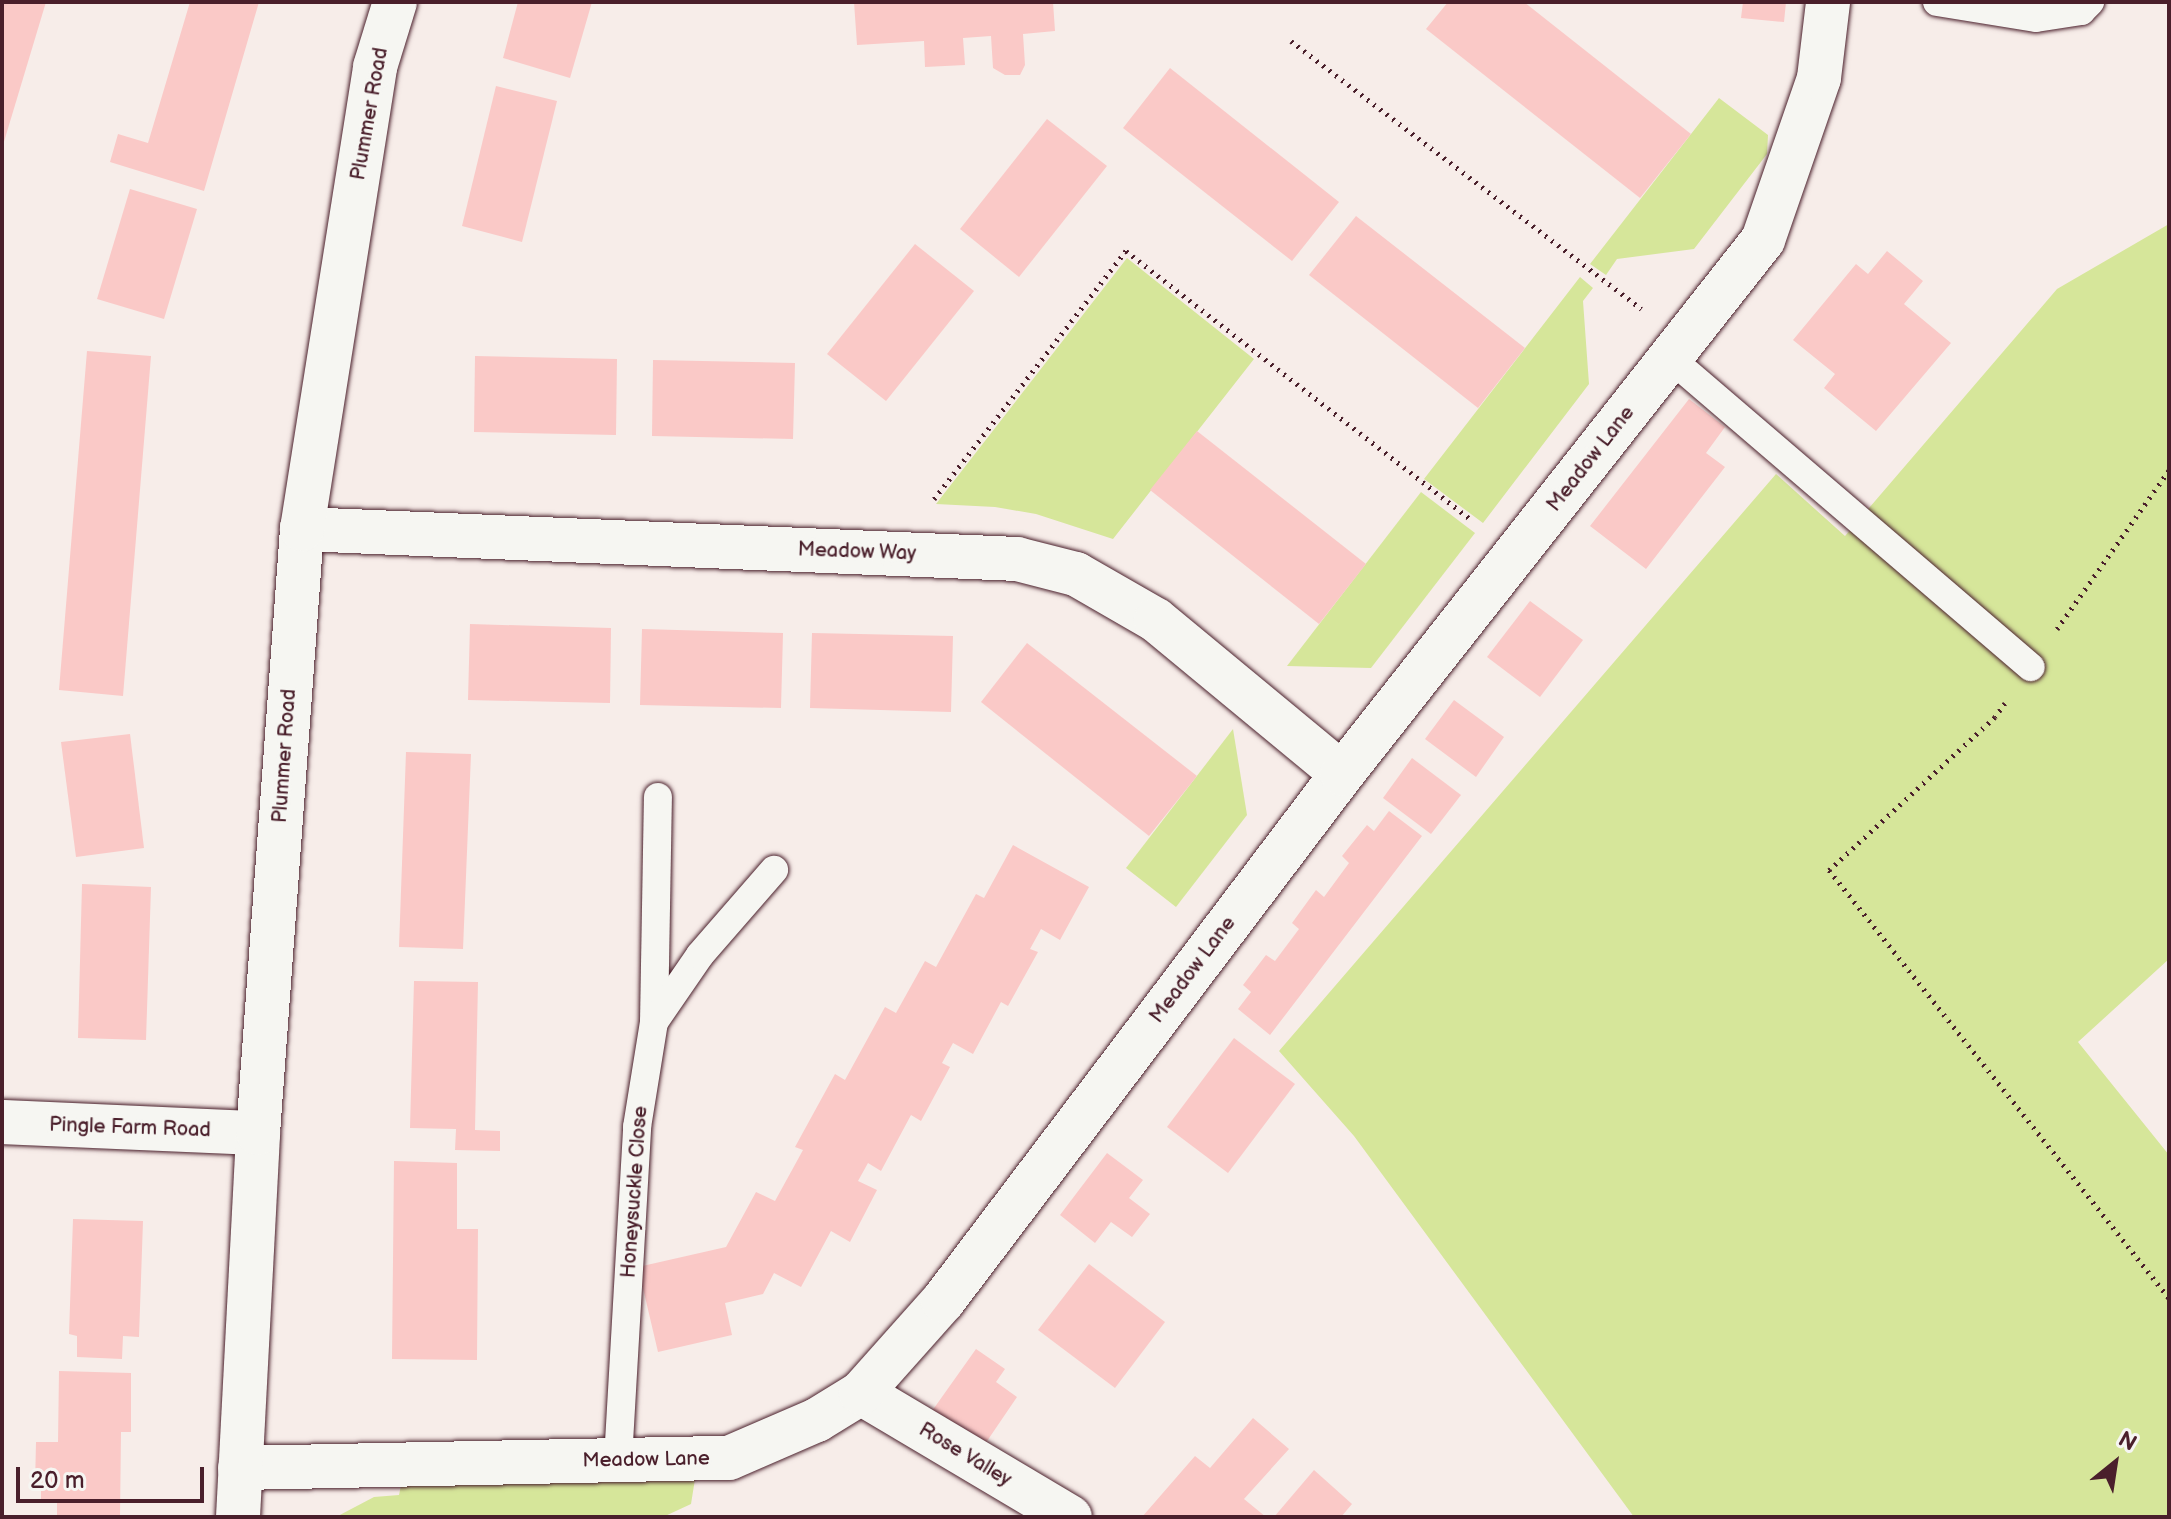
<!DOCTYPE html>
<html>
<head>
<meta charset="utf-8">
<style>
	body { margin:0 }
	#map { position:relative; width:2171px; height:1519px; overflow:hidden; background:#f7ede9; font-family:"Balsamiq Sans",sans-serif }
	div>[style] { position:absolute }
	.green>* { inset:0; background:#d6e69a }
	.building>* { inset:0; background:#fac9c7 }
	.path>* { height:5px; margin-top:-2.5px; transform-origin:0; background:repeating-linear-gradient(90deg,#4a1f2b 0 2px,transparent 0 8px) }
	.roads { filter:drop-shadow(0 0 2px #4a1f2b) drop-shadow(0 0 2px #4a1f2b) }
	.service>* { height:28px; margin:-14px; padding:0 14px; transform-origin:14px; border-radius:14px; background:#f6f6f2 }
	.minor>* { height:44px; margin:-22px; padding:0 22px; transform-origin:22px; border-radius:22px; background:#f6f6f2 }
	span { translate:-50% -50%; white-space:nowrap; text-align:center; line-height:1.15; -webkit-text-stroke:6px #f6f6f2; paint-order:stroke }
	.street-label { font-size:20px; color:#4a1f2b }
	.frame { position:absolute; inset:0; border:4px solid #4a1f2b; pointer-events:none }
	.north { position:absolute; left:2075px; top:1423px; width:80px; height:80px; -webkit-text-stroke:6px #f6f6f2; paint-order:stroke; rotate:30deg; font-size:22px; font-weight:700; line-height:32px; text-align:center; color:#4a1f2b }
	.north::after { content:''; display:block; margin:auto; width:28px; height:36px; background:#4a1f2b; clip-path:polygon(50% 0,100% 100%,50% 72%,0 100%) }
	.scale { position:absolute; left:16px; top:1467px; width:188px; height:36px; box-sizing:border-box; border:4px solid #4a1f2b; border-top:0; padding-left:10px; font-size:24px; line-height:28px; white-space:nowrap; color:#4a1f2b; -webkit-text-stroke:6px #f6f6f2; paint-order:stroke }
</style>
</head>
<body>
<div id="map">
	<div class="green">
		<i style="clip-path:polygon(1719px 98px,1768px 135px,1767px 154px,1694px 249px,1617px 259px,1606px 275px,1590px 264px)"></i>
		<i style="clip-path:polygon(2169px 224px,2169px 959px,2078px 1042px,2169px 1155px,2169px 1517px,1634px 1517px,1354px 1136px,1279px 1051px,1776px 474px,1845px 536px,2057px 289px)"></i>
		<i style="clip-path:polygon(1127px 258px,1254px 359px,1113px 539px,1036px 514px,995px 507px,936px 504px)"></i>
		<i style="clip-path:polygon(1580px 277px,1593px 288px,1583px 301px,1589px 384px,1483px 523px,1424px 479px)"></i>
		<i style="clip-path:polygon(1421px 492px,1475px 533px,1371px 668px,1287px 666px)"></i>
		<i style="clip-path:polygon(1233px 729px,1247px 815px,1176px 907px,1126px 868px)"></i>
		<i style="clip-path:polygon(695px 1479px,691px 1504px,663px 1517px,336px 1517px,374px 1497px,399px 1495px,402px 1481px)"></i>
	</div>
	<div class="building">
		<i style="clip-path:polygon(2px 2px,46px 2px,3px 145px,2px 145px)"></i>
		<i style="clip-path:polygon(190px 2px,259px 2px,204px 191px,110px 162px,118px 134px,148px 143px)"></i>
		<i style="clip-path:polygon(518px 2px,592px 2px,570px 78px,503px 58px)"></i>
		<i style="clip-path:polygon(854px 2px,1053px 2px,1055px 31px,1023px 34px,1025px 65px,1020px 75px,1005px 75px,993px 68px,991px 36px,963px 38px,965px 65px,925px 67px,924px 41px,857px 45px)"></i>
		<i style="clip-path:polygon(1448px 2px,1524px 2px,1691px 134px,1640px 198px,1426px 29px)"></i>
		<i style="clip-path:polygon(1743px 2px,1786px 2px,1784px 22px,1741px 18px)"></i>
		<i style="clip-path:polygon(1170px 68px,1339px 202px,1292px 261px,1123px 128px)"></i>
		<i style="clip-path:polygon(496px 86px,557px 101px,522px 242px,462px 226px)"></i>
		<i style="clip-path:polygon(1047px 119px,1107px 166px,1019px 277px,960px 229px)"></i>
		<i style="clip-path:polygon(130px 189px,197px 209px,164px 319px,97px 299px)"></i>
		<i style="clip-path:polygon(1356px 216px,1525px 348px,1478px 408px,1309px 275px)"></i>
		<i style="clip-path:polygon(915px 244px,974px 291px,886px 401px,827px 354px)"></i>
		<i style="clip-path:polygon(1887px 251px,1923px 281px,1904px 304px,1951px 343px,1876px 431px,1824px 388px,1835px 374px,1793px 340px,1856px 264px,1868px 274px)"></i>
		<i style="clip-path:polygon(87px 351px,151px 356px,123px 696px,59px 690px)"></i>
		<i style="clip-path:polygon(475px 356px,617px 359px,616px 435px,474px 432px)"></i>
		<i style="clip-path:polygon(653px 360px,795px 363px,793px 439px,652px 436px)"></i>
		<i style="clip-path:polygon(1689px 399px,1725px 427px,1706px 453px,1725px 467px,1646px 569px,1590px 526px)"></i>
		<i style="clip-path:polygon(1197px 431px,1366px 564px,1319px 624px,1150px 490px)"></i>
		<i style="clip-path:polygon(1530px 601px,1583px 640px,1540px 697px,1487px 657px)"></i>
		<i style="clip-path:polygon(470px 624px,611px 628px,610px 703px,468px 700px)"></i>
		<i style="clip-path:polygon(642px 629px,783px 633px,781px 708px,640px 705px)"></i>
		<i style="clip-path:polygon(812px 633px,953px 636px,951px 712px,810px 708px)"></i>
		<i style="clip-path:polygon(1027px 643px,1197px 776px,1149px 836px,981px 702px)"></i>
		<i style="clip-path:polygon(1454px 700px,1504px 737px,1476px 777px,1425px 739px)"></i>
		<i style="clip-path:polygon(130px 734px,144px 848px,76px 857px,61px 742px)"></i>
		<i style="clip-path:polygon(406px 752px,471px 754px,463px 949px,399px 947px)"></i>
		<i style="clip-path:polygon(1412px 758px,1461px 795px,1431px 834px,1383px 798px)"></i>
		<i style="clip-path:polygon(1389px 811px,1422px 836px,1270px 1035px,1238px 1009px,1251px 992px,1243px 985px,1266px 955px,1275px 961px,1299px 929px,1292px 923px,1316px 890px,1324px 897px,1349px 863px,1342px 856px,1367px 825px,1374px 831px)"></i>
		<i style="clip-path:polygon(1013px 845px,1089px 887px,1060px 940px,1041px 929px,1030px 949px,1038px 952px,1008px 1006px,1001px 1002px,973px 1054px,953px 1043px,942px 1063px,950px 1067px,921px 1121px,911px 1115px,881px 1171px,868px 1163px,858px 1181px,877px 1190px,850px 1242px,831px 1231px,801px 1287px,774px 1273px,763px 1294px,725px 1303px,732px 1335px,658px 1352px,638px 1267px,726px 1247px,756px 1192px,775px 1201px,803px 1150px,795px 1147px,835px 1074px,845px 1080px,885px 1007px,896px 1013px,925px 961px,936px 967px,976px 894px,984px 898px)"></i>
		<i style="clip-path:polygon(82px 884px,151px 887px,146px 1040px,78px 1038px)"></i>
		<i style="clip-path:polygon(414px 981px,478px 982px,475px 1130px,500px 1131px,500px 1151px,455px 1150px,456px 1129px,410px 1128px)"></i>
		<i style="clip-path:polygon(1234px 1038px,1295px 1084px,1228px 1173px,1167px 1127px)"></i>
		<i style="clip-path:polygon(1107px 1153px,1143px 1180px,1129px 1198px,1150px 1214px,1132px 1237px,1111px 1222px,1095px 1243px,1060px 1215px)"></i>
		<i style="clip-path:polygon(394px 1161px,457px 1163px,457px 1229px,478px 1229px,477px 1360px,392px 1359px)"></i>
		<i style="clip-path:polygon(73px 1219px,143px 1221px,139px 1337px,123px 1336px,122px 1359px,77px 1357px,77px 1336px,69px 1334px)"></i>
		<i style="clip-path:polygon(1089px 1264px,1165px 1322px,1115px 1388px,1038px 1330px)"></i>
		<i style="clip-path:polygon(976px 1349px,1005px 1369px,996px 1382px,1017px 1397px,983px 1447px,932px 1411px)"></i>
		<i style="clip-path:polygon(59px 1371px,131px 1373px,131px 1432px,121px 1432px,120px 1517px,57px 1517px,57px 1500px,41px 1500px,41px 1485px,35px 1485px,36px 1442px,58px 1442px)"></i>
		<i style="clip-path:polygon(1253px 1418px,1289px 1449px,1244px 1499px,1266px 1517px,1142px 1517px,1195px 1456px,1210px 1468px)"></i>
		<i style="clip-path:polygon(1314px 1470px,1352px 1504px,1341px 1517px,1274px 1517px)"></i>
	</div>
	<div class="path">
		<i style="left:1291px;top:41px;width:441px;rotate:37.4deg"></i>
		<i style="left:934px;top:499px;width:314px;rotate:-52.3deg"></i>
		<i style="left:1126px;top:251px;width:437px;rotate:37.9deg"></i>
		<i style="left:2057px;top:629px;width:194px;rotate:-54.8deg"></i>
		<i style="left:2005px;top:703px;width:17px;rotate:126deg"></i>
		<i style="left:1995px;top:717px;width:226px;rotate:137.3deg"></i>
		<i style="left:1829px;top:870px;width:547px;rotate:51.54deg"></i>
	</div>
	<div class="roads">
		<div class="service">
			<i style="left:1937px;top:2px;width:100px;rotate:9.2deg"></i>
			<i style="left:2036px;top:18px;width:46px;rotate:-8.8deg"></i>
			<i style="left:2081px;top:11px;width:13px;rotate:-45deg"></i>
			<i style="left:1670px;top:358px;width:475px;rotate:40.6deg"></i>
			<i style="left:654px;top:1022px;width:225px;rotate:-89deg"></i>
			<i style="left:618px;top:1460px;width:334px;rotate:-86.7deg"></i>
			<i style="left:637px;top:1127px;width:106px;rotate:-80.8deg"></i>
			<i style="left:654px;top:1022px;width:81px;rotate:-55.5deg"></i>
			<i style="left:700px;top:955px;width:113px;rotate:-49deg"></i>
		</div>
		<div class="minor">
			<i style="left:302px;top:529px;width:716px;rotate:2.4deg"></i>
			<i style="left:1017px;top:559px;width:61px;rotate:14.3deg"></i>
			<i style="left:1076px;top:574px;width:92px;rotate:29.9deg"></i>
			<i style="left:1156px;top:620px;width:241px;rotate:39.6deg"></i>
			<i style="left:2px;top:1122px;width:256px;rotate:2.5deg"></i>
			<i style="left:861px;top:1393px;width:243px;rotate:30.7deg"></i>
			<i style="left:240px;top:1468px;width:489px;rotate:-1.2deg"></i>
			<i style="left:729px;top:1458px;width:96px;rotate:-23.4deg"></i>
			<i style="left:817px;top:1420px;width:52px;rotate:-31.5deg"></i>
			<i style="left:861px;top:1393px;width:123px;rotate:-48.3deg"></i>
			<i style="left:943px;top:1301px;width:661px;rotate:-52.87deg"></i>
			<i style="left:1342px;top:774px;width:680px;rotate:-51.75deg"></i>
			<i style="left:1763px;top:240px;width:171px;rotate:-70.9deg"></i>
			<i style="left:1819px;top:78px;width:77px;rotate:-83.2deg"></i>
			<i style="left:238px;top:1517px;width:385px;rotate:-87deg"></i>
			<i style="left:258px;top:1133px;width:606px;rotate:-85.83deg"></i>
			<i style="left:302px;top:529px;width:468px;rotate:-81deg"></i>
			<i style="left:375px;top:67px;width:68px;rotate:-72.9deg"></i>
		</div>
	</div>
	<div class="street-label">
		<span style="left:370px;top:114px;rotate:-80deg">Plummer Road</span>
		<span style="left:1591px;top:459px;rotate:-52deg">Meadow Lane</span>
		<span style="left:857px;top:552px;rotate:2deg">Meadow Way</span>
		<span style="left:285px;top:756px;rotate:-86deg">Plummer Road</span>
		<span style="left:1193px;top:970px;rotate:-53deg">Meadow Lane</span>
		<span style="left:130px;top:1128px;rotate:2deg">Pingle Farm Road</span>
		<span style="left:635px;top:1192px;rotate:-86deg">Honeysuckle Close</span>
		<span style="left:965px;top:1455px;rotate:31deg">Rose Valley</span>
		<span style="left:646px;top:1460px;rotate:-1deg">Meadow Lane</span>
	</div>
	<div class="frame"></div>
	<div class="north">N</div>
	<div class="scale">20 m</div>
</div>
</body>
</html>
